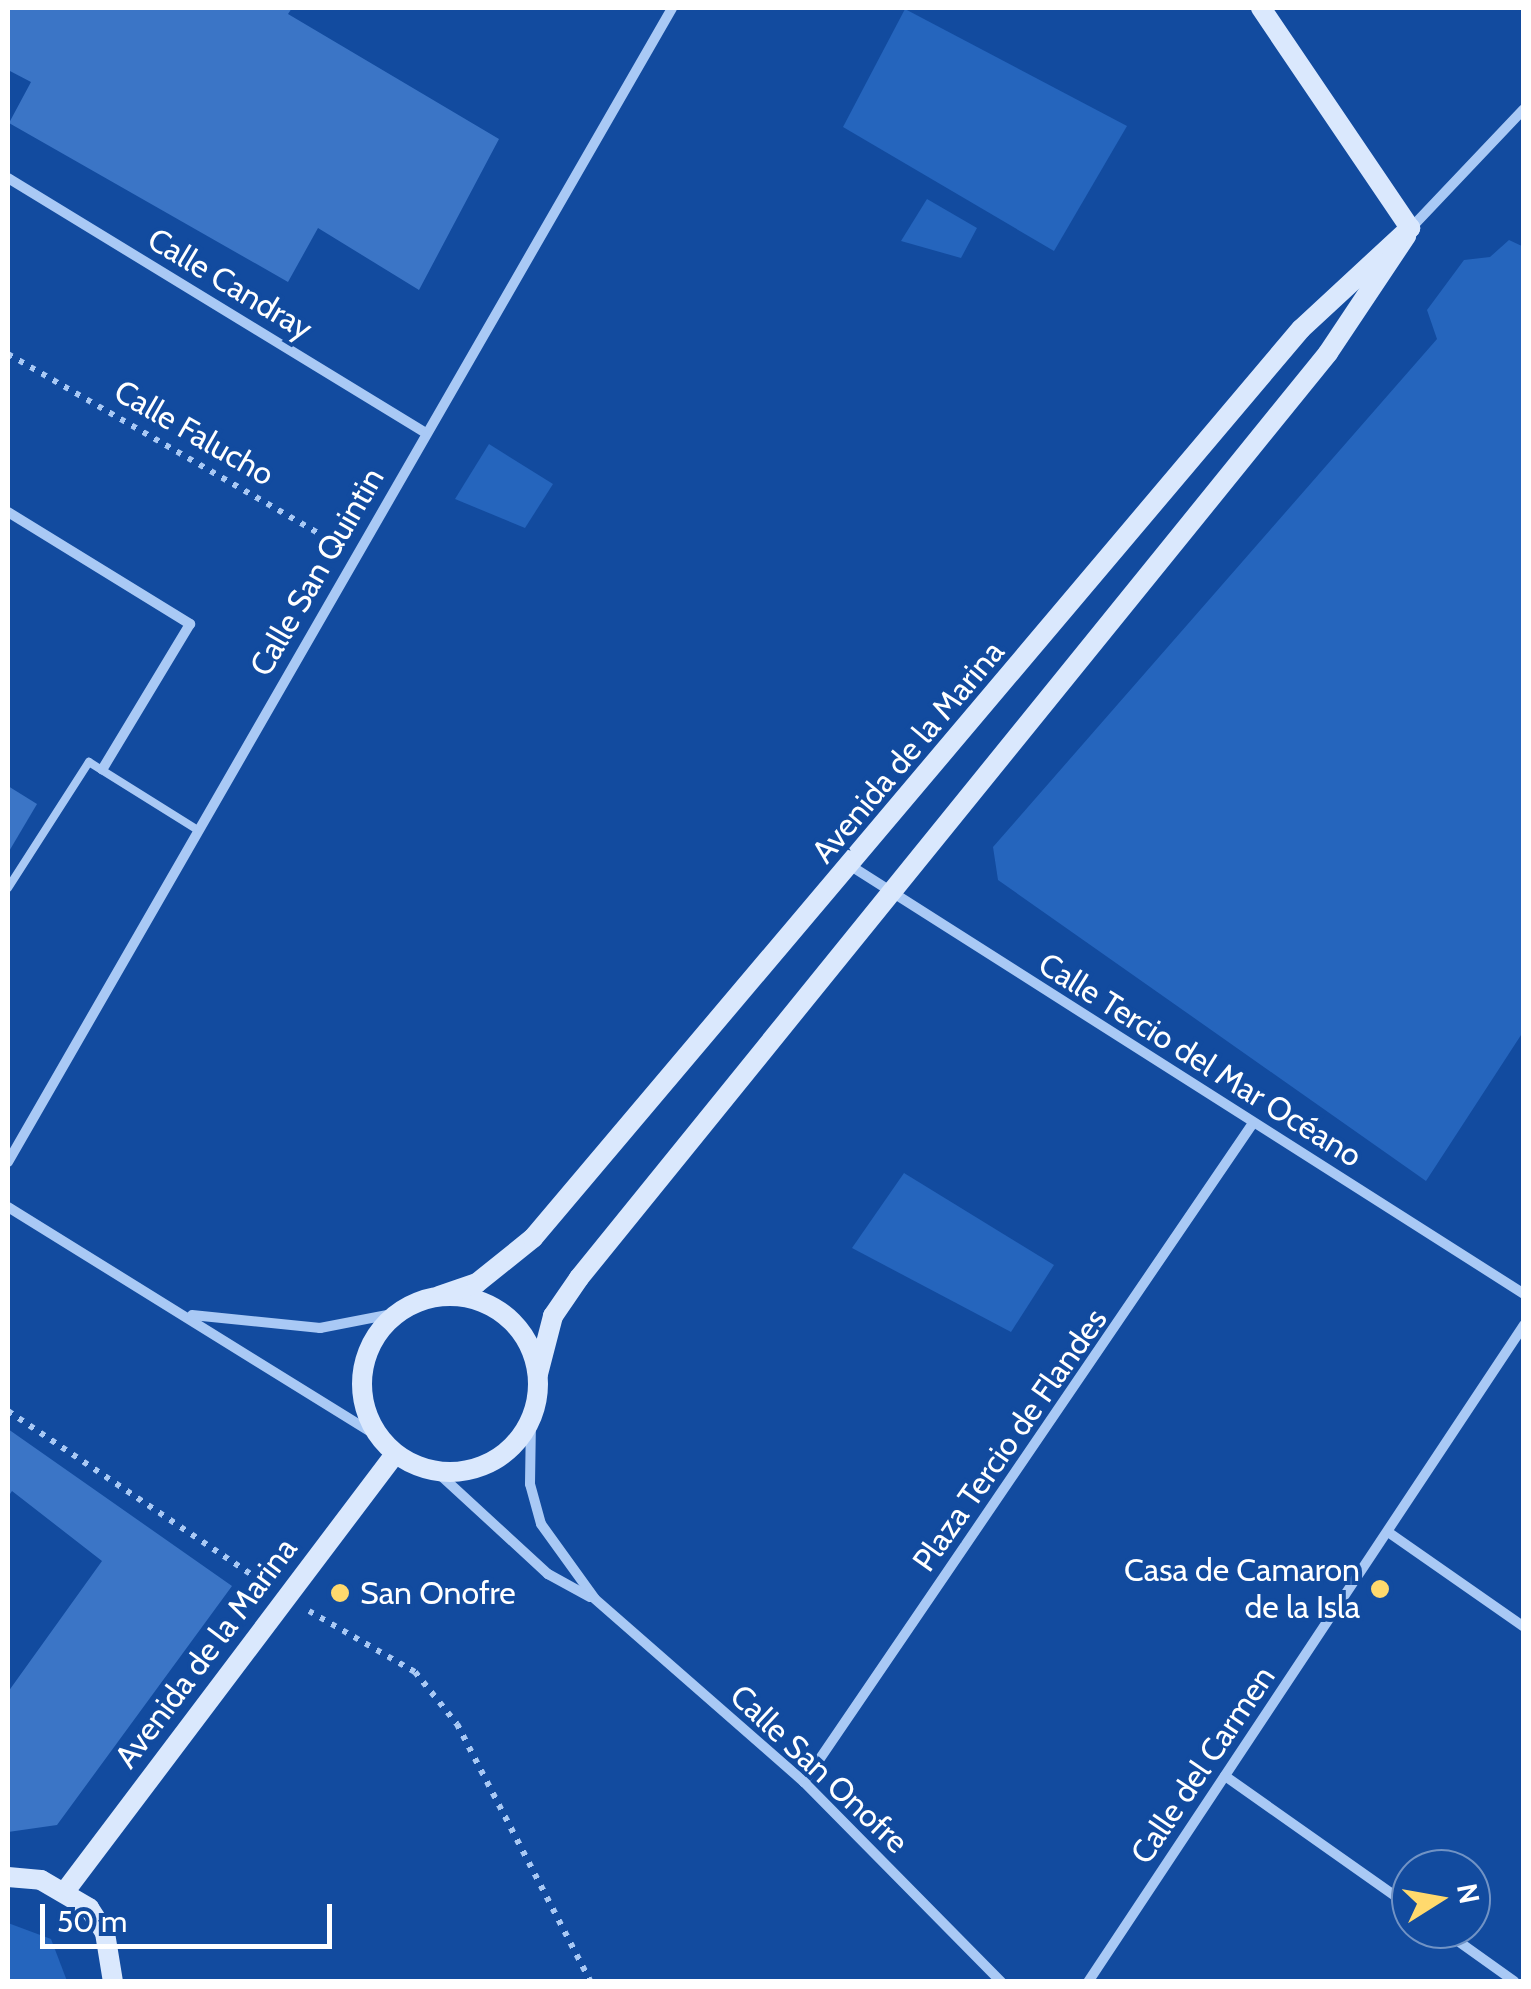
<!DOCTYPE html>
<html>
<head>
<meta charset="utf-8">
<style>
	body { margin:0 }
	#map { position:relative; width:1531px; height:1989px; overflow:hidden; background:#124b9f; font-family:Cabin,sans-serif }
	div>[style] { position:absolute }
	.green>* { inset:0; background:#2565bd }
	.building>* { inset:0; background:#3b75c6 }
	.path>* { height:6px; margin-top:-3px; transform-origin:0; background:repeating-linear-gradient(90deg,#a9c9f5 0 5px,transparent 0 13px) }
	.lane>* { height:8px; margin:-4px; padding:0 4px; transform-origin:4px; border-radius:4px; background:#a9c9f5 }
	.street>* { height:10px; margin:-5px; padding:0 5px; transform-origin:5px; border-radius:5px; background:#a9c9f5 }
	.secondary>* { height:20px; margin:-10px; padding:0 10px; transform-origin:10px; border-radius:10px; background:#dae8fd }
	.secondary>.ring { margin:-10px; padding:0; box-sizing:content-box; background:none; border:20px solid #dae8fd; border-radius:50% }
	.dots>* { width:28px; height:28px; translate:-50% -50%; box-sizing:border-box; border:5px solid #124b9f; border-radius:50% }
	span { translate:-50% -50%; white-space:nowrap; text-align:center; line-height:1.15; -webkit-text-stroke:8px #124b9f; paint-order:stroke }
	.street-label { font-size:32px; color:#fff }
	.poi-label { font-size:32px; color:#fff }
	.right { translate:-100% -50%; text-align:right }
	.left { translate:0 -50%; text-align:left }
	.frame { position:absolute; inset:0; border:10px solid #fff; pointer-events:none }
	.north { position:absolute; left:1391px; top:1849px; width:100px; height:100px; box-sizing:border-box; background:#124b9f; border:2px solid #7193c5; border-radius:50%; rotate:79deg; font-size:28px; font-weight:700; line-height:40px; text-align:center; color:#fff }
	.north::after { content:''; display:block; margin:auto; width:35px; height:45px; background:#ffd96d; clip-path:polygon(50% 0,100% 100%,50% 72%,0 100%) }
	.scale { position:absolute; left:40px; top:1904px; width:292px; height:45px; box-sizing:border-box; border:5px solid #fff; border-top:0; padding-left:12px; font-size:30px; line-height:35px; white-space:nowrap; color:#fff; -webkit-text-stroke:8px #124b9f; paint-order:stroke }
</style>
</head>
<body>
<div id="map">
	<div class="green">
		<i style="clip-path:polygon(905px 9px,1127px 126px,1054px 251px,843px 127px)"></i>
		<i style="clip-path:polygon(927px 199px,977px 228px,961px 258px,901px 241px)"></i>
		<i style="clip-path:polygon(1509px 240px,1524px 247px,1523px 1032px,1426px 1181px,998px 880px,993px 847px,1437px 339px,1427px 310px,1464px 260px,1490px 257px)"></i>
		<i style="clip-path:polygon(489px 444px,553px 484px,525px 528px,455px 499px)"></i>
		<i style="clip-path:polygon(904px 1173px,1054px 1265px,1011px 1332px,852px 1248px)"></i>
		<i style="clip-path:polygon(8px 1923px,51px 1939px,67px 1981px,8px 1981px)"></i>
	</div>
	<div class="building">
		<i style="clip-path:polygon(8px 8px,292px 8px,288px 14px,499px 139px,419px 290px,318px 228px,288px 282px,9px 123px,31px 82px,8px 70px)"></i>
		<i style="clip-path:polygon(8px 786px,37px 804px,8px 853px)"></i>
		<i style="clip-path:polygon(8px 1429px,232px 1586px,57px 1825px,8px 1832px,8px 1692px,102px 1561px,12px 1491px,8px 1497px)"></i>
	</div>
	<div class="path">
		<i style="left:8px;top:354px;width:384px;rotate:30deg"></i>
		<i style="left:8px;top:1411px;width:308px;rotate:33.9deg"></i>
		<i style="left:309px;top:1611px;width:122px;rotate:29.9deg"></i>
		<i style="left:415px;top:1672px;width:67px;rotate:51.1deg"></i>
		<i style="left:457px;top:1724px;width:291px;rotate:62.6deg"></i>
	</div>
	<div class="lane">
		<i style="left:8px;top:888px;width:150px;rotate:-57.3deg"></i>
		<i style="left:89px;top:762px;width:128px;rotate:32deg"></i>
	</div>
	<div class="street">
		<i style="left:8px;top:178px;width:490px;rotate:31.4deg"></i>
		<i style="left:1411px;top:228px;width:164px;rotate:-46.5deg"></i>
		<i style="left:8px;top:512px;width:214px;rotate:31.6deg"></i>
		<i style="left:190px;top:624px;width:170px;rotate:121.1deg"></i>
		<i style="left:851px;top:866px;width:798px;rotate:32.45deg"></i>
		<i style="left:8px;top:1162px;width:1331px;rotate:-60.08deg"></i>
		<i style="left:8px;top:1207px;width:437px;rotate:31.8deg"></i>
		<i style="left:192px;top:1315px;width:129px;rotate:5.8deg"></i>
		<i style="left:320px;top:1328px;width:78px;rotate:-11deg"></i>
		<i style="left:531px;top:1420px;width:64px;rotate:90.9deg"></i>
		<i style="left:530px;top:1484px;width:41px;rotate:74.6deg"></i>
		<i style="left:541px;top:1524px;width:92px;rotate:54.2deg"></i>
		<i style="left:595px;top:1599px;width:278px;rotate:41.2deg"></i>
		<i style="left:804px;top:1782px;width:281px;rotate:45.4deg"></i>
		<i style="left:437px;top:1472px;width:151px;rotate:42.6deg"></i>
		<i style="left:548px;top:1574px;width:48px;rotate:28.7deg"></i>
		<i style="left:1388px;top:1532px;width:166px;rotate:34.9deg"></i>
		<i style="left:1225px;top:1776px;width:228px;rotate:35.2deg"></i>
		<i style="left:804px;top:1782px;width:797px;rotate:-55.73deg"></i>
		<i style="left:1441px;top:1929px;width:90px;rotate:35.5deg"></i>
		<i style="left:1088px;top:1982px;width:789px;rotate:-56.43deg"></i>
	</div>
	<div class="secondary">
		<i style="left:1261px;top:8px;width:266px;rotate:55.9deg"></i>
		<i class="ring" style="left:362px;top:1296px;width:156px;height:156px"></i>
		<i style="left:439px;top:1296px;width:40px;rotate:-18.9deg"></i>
		<i style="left:477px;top:1283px;width:72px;rotate:-38.8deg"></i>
		<i style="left:533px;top:1238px;width:1190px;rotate:-49.81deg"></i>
		<i style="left:1301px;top:329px;width:149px;rotate:-42.8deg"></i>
		<i style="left:538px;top:1374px;width:60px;rotate:-75.5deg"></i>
		<i style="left:553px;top:1316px;width:46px;rotate:-55.6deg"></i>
		<i style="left:579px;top:1278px;width:1190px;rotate:-51deg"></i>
		<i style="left:1328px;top:353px;width:141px;rotate:-56.3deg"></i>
		<i style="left:8px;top:1877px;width:33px;rotate:5deg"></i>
		<i style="left:41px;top:1880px;width:56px;rotate:30.3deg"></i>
		<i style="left:89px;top:1908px;width:30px;rotate:57deg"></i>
		<i style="left:105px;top:1933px;width:50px;rotate:80.7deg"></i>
		<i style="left:66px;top:1890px;width:546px;rotate:-52.96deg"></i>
	</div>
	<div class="dots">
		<i style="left:1380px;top:1589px;background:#ffd96d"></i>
		<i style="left:340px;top:1593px;background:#ffd96d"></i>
	</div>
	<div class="street-label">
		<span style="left:230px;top:284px;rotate:31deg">Calle Candray</span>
		<span style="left:194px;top:433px;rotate:30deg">Calle Falucho</span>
		<span style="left:317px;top:572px;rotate:-60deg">Calle San Quintin</span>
		<span style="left:908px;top:752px;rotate:-50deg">Avenida de la Marina</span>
		<span style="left:1200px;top:1060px;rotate:32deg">Calle Tercio del Mar Océano</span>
		<span style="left:1010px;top:1440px;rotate:-55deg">Plaza Tercio de Flandes</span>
		<span style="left:206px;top:1653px;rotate:-53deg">Avenida de la Marina</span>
		<span style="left:1203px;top:1765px;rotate:-56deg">Calle del Carmen</span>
		<span style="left:819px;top:1769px;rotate:43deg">Calle San Onofre</span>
	</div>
	<div class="poi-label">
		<span class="right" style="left:1360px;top:1589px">Casa de Camaron<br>de la Isla</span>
		<span class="left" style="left:360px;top:1593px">San Onofre</span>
	</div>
	<div class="frame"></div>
	<div class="north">N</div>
	<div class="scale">50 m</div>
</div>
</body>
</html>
